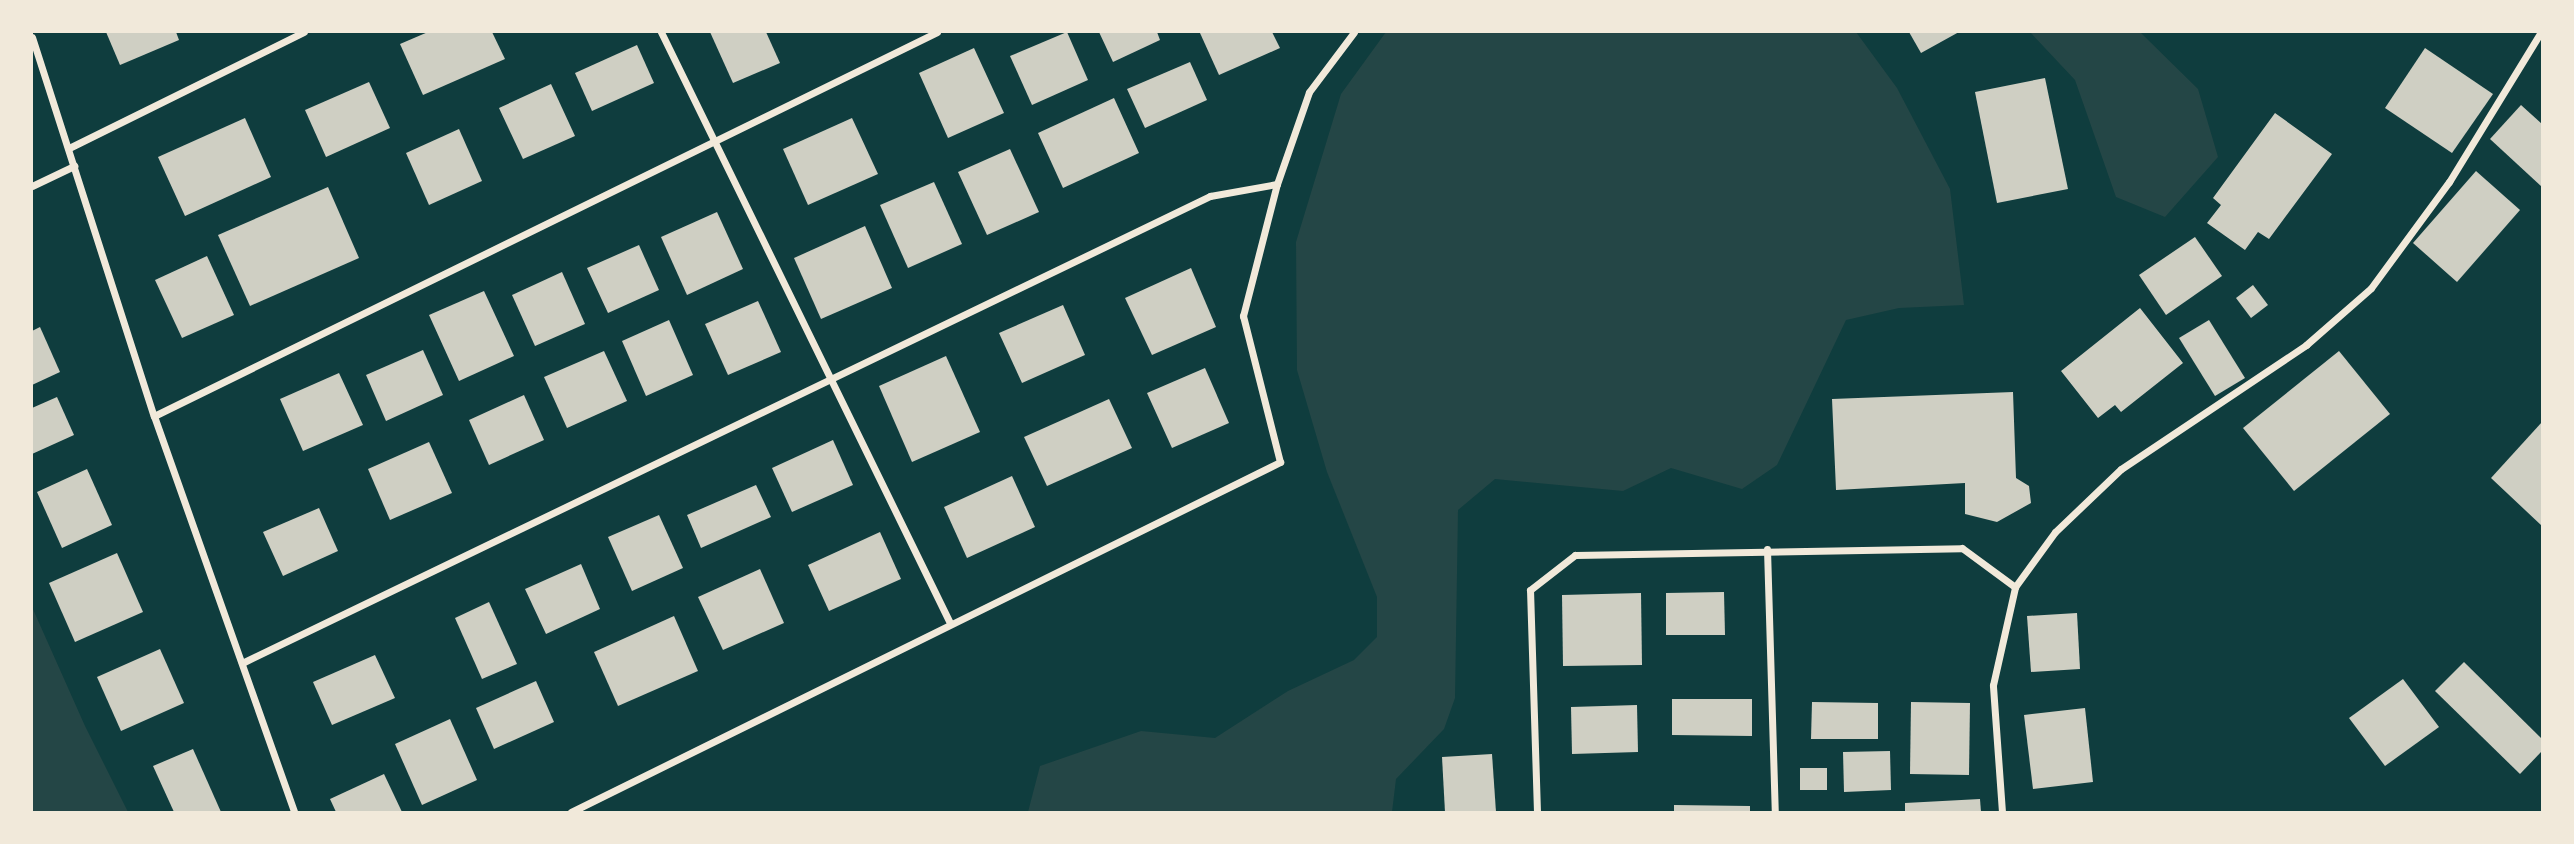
<!DOCTYPE html>
<html>
<head>
<meta charset="utf-8">
<style>
	body { margin:0 }
	#map { position:relative; width:2574px; height:844px; overflow:hidden; background:#0f3d3e; font-family:"Asap Condensed",sans-serif }
	div>[style] { position:absolute }
	.green>* { inset:0; background:#244646 }
	.building>* { inset:0; background:#cfcfc3 }
	.minor>* { height:7px; margin:-3.5px; padding:0 3.5px; transform-origin:3.5px; border-radius:3.5px; background:#f1e9da }
	span { translate:-50% -50%; white-space:nowrap; text-align:center; line-height:1.15; -webkit-text-stroke:5px #f1e9da; paint-order:stroke }
	.frame { position:absolute; inset:0; border:33px solid #f1e9da; pointer-events:none }
</style>
</head>
<body>
<div id="map">
	<div class="green">
		<i style="clip-path:polygon(1386px 32px,1856px 32px,1897px 88px,1950px 189px,1964px 305px,1899px 308px,1846px 320px,1777px 465px,1742px 489px,1671px 468px,1623px 491px,1495px 479px,1458px 510px,1455px 698px,1444px 729px,1396px 779px,1392px 812px,1028px 812px,1040px 766px,1141px 731px,1215px 738px,1288px 691px,1354px 660px,1377px 637px,1377px 597px,1327px 472px,1297px 370px,1296px 242px,1341px 94px)"></i>
		<i style="clip-path:polygon(2030px 32px,2140px 32px,2198px 89px,2218px 157px,2165px 217px,2116px 197px,2075px 80px)"></i>
		<i style="clip-path:polygon(32px 607px,85px 726px,128px 812px,32px 812px)"></i>
	</div>
	<div class="building">
		<i style="clip-path:polygon(106px 32px,176px 32px,179px 40px,120px 65px)"></i>
		<i style="clip-path:polygon(428px 32px,492px 32px,505px 59px,423px 95px,400px 44px)"></i>
		<i style="clip-path:polygon(710px 32px,766px 32px,780px 63px,733px 83px)"></i>
		<i style="clip-path:polygon(1067px 32px,1088px 80px,1032px 105px,1010px 56px)"></i>
		<i style="clip-path:polygon(1099px 32px,1157px 32px,1160px 40px,1113px 62px)"></i>
		<i style="clip-path:polygon(1272px 32px,1280px 48px,1219px 75px,1200px 33px)"></i>
		<i style="clip-path:polygon(1909px 32px,1959px 32px,1921px 53px)"></i>
		<i style="clip-path:polygon(637px 45px,654px 83px,592px 111px,575px 73px)"></i>
		<i style="clip-path:polygon(974px 48px,1004px 113px,948px 138px,919px 73px)"></i>
		<i style="clip-path:polygon(2425px 48px,2493px 94px,2452px 153px,2385px 108px)"></i>
		<i style="clip-path:polygon(1190px 62px,1207px 100px,1145px 128px,1127px 89px)"></i>
		<i style="clip-path:polygon(2045px 78px,2068px 189px,1997px 203px,1975px 92px)"></i>
		<i style="clip-path:polygon(369px 82px,390px 128px,326px 157px,305px 110px)"></i>
		<i style="clip-path:polygon(551px 84px,575px 136px,523px 159px,499px 108px)"></i>
		<i style="clip-path:polygon(1114px 98px,1139px 153px,1063px 188px,1038px 133px)"></i>
		<i style="clip-path:polygon(2521px 105px,2542px 124px,2542px 187px,2490px 139px)"></i>
		<i style="clip-path:polygon(2275px 113px,2332px 154px,2269px 239px,2258px 232px,2245px 250px,2207px 223px,2221px 205px,2213px 198px)"></i>
		<i style="clip-path:polygon(245px 118px,271px 177px,185px 216px,158px 157px)"></i>
		<i style="clip-path:polygon(852px 118px,878px 174px,808px 205px,783px 149px)"></i>
		<i style="clip-path:polygon(459px 129px,482px 181px,429px 205px,406px 153px)"></i>
		<i style="clip-path:polygon(1010px 149px,1039px 212px,987px 235px,958px 172px)"></i>
		<i style="clip-path:polygon(2476px 171px,2520px 210px,2457px 282px,2413px 243px)"></i>
		<i style="clip-path:polygon(934px 182px,962px 244px,908px 268px,880px 205px)"></i>
		<i style="clip-path:polygon(328px 187px,359px 258px,250px 306px,218px 235px)"></i>
		<i style="clip-path:polygon(717px 212px,743px 269px,687px 295px,661px 237px)"></i>
		<i style="clip-path:polygon(865px 226px,892px 288px,821px 319px,794px 258px)"></i>
		<i style="clip-path:polygon(2195px 237px,2222px 276px,2166px 315px,2139px 275px)"></i>
		<i style="clip-path:polygon(639px 245px,659px 290px,608px 313px,587px 268px)"></i>
		<i style="clip-path:polygon(207px 256px,234px 315px,182px 338px,155px 280px)"></i>
		<i style="clip-path:polygon(1191px 268px,1216px 327px,1152px 355px,1125px 298px)"></i>
		<i style="clip-path:polygon(562px 272px,585px 324px,535px 346px,512px 295px)"></i>
		<i style="clip-path:polygon(2253px 285px,2268px 305px,2251px 318px,2236px 298px)"></i>
		<i style="clip-path:polygon(484px 291px,514px 356px,459px 381px,429px 315px)"></i>
		<i style="clip-path:polygon(758px 301px,781px 352px,728px 375px,705px 324px)"></i>
		<i style="clip-path:polygon(1063px 305px,1085px 355px,1022px 383px,999px 333px)"></i>
		<i style="clip-path:polygon(2140px 308px,2183px 363px,2121px 412px,2115px 405px,2098px 418px,2061px 371px)"></i>
		<i style="clip-path:polygon(669px 320px,693px 375px,646px 396px,622px 341px)"></i>
		<i style="clip-path:polygon(2209px 320px,2245px 378px,2215px 396px,2179px 338px)"></i>
		<i style="clip-path:polygon(40px 327px,60px 372px,32px 385px,32px 331px)"></i>
		<i style="clip-path:polygon(423px 350px,443px 395px,386px 421px,366px 375px)"></i>
		<i style="clip-path:polygon(604px 351px,627px 401px,567px 428px,544px 377px)"></i>
		<i style="clip-path:polygon(2339px 351px,2390px 414px,2294px 491px,2243px 428px)"></i>
		<i style="clip-path:polygon(946px 356px,980px 432px,912px 462px,879px 386px)"></i>
		<i style="clip-path:polygon(1205px 368px,1229px 423px,1172px 448px,1147px 393px)"></i>
		<i style="clip-path:polygon(339px 373px,363px 425px,303px 451px,280px 399px)"></i>
		<i style="clip-path:polygon(2013px 392px,2016px 478px,2029px 486px,2031px 503px,1997px 522px,1965px 514px,1965px 483px,1836px 490px,1832px 399px)"></i>
		<i style="clip-path:polygon(524px 395px,544px 440px,489px 465px,469px 420px)"></i>
		<i style="clip-path:polygon(57px 397px,74px 435px,32px 454px,32px 408px)"></i>
		<i style="clip-path:polygon(1109px 399px,1132px 448px,1047px 486px,1024px 437px)"></i>
		<i style="clip-path:polygon(2542px 422px,2542px 526px,2491px 478px)"></i>
		<i style="clip-path:polygon(833px 440px,853px 485px,792px 512px,772px 468px)"></i>
		<i style="clip-path:polygon(429px 442px,452px 493px,390px 520px,368px 469px)"></i>
		<i style="clip-path:polygon(87px 469px,112px 525px,62px 548px,37px 492px)"></i>
		<i style="clip-path:polygon(1012px 476px,1035px 527px,967px 558px,944px 507px)"></i>
		<i style="clip-path:polygon(756px 485px,771px 517px,701px 548px,687px 515px)"></i>
		<i style="clip-path:polygon(319px 508px,338px 551px,283px 576px,263px 532px)"></i>
		<i style="clip-path:polygon(659px 515px,683px 568px,632px 591px,608px 537px)"></i>
		<i style="clip-path:polygon(880px 532px,901px 579px,829px 611px,808px 565px)"></i>
		<i style="clip-path:polygon(117px 553px,143px 612px,75px 642px,49px 583px)"></i>
		<i style="clip-path:polygon(581px 564px,600px 609px,546px 634px,525px 589px)"></i>
		<i style="clip-path:polygon(760px 569px,784px 623px,723px 650px,698px 597px)"></i>
		<i style="clip-path:polygon(1724px 592px,1725px 635px,1666px 635px,1666px 593px)"></i>
		<i style="clip-path:polygon(1641px 593px,1642px 665px,1563px 666px,1562px 595px)"></i>
		<i style="clip-path:polygon(489px 602px,517px 664px,482px 679px,455px 618px)"></i>
		<i style="clip-path:polygon(2077px 613px,2080px 669px,2031px 672px,2027px 616px)"></i>
		<i style="clip-path:polygon(674px 616px,698px 671px,618px 706px,594px 652px)"></i>
		<i style="clip-path:polygon(160px 649px,184px 703px,121px 731px,97px 677px)"></i>
		<i style="clip-path:polygon(375px 655px,395px 698px,332px 725px,313px 682px)"></i>
		<i style="clip-path:polygon(2464px 662px,2542px 739px,2542px 751px,2520px 774px,2435px 691px)"></i>
		<i style="clip-path:polygon(2403px 679px,2439px 727px,2385px 766px,2349px 718px)"></i>
		<i style="clip-path:polygon(536px 681px,554px 722px,494px 749px,476px 708px)"></i>
		<i style="clip-path:polygon(1672px 699px,1752px 699px,1752px 736px,1672px 735px)"></i>
		<i style="clip-path:polygon(1812px 702px,1878px 703px,1878px 739px,1811px 739px)"></i>
		<i style="clip-path:polygon(1911px 702px,1970px 703px,1969px 775px,1910px 774px)"></i>
		<i style="clip-path:polygon(1637px 705px,1638px 752px,1572px 754px,1571px 707px)"></i>
		<i style="clip-path:polygon(2085px 708px,2093px 782px,2033px 789px,2024px 715px)"></i>
		<i style="clip-path:polygon(450px 719px,477px 780px,422px 805px,395px 744px)"></i>
		<i style="clip-path:polygon(193px 749px,221px 812px,174px 812px,153px 766px)"></i>
		<i style="clip-path:polygon(1890px 751px,1891px 790px,1844px 792px,1843px 752px)"></i>
		<i style="clip-path:polygon(1492px 754px,1496px 812px,1445px 812px,1442px 757px)"></i>
		<i style="clip-path:polygon(1800px 768px,1827px 768px,1827px 790px,1800px 790px)"></i>
		<i style="clip-path:polygon(384px 774px,402px 812px,336px 812px,330px 799px)"></i>
		<i style="clip-path:polygon(1980px 799px,1981px 812px,1905px 812px,1905px 803px)"></i>
		<i style="clip-path:polygon(1674px 805px,1750px 806px,1750px 812px,1674px 812px)"></i>
	</div>
	<div class="minor">
		<i style="left:661px;top:32px;width:658px;rotate:63.94deg"></i>
		<i style="left:32px;top:37px;width:398px;rotate:72.2deg"></i>
		<i style="left:154px;top:416px;width:420px;rotate:70.5deg"></i>
		<i style="left:69px;top:148px;width:262px;rotate:-26.3deg"></i>
		<i style="left:32px;top:186px;width:47px;rotate:-25.5deg"></i>
		<i style="left:154px;top:416px;width:872px;rotate:-26.12deg"></i>
		<i style="left:1767px;top:549px;width:263px;rotate:88.3deg"></i>
		<i style="left:242px;top:663px;width:1075px;rotate:-25.75deg"></i>
		<i style="left:1210px;top:196px;width:68px;rotate:-10.2deg"></i>
		<i style="left:571px;top:812px;width:791px;rotate:-26.27deg"></i>
		<i style="left:1280px;top:462px;width:151px;rotate:-104.2deg"></i>
		<i style="left:1243px;top:316px;width:136px;rotate:-75.6deg"></i>
		<i style="left:1277px;top:184px;width:97px;rotate:-70.8deg"></i>
		<i style="left:1309px;top:92px;width:75px;rotate:-53.1deg"></i>
		<i style="left:1537px;top:812px;width:222px;rotate:-91.8deg"></i>
		<i style="left:1530px;top:590px;width:57px;rotate:-37.9deg"></i>
		<i style="left:1575px;top:555px;width:387px;rotate:-1deg"></i>
		<i style="left:1962px;top:548px;width:66px;rotate:36.3deg"></i>
		<i style="left:2002px;top:812px;width:127px;rotate:-94.1deg"></i>
		<i style="left:1993px;top:685px;width:100px;rotate:-77.3deg"></i>
		<i style="left:2015px;top:587px;width:68px;rotate:-54deg"></i>
		<i style="left:2055px;top:532px;width:91px;rotate:-43.7deg"></i>
		<i style="left:2121px;top:469px;width:223px;rotate:-33.8deg"></i>
		<i style="left:2306px;top:345px;width:86px;rotate:-41.2deg"></i>
		<i style="left:2371px;top:288px;width:132px;rotate:-53.7deg"></i>
		<i style="left:2449px;top:182px;width:176px;rotate:-58.5deg"></i>
	</div>
	<div class="frame"></div>
</div>
</body>
</html>
